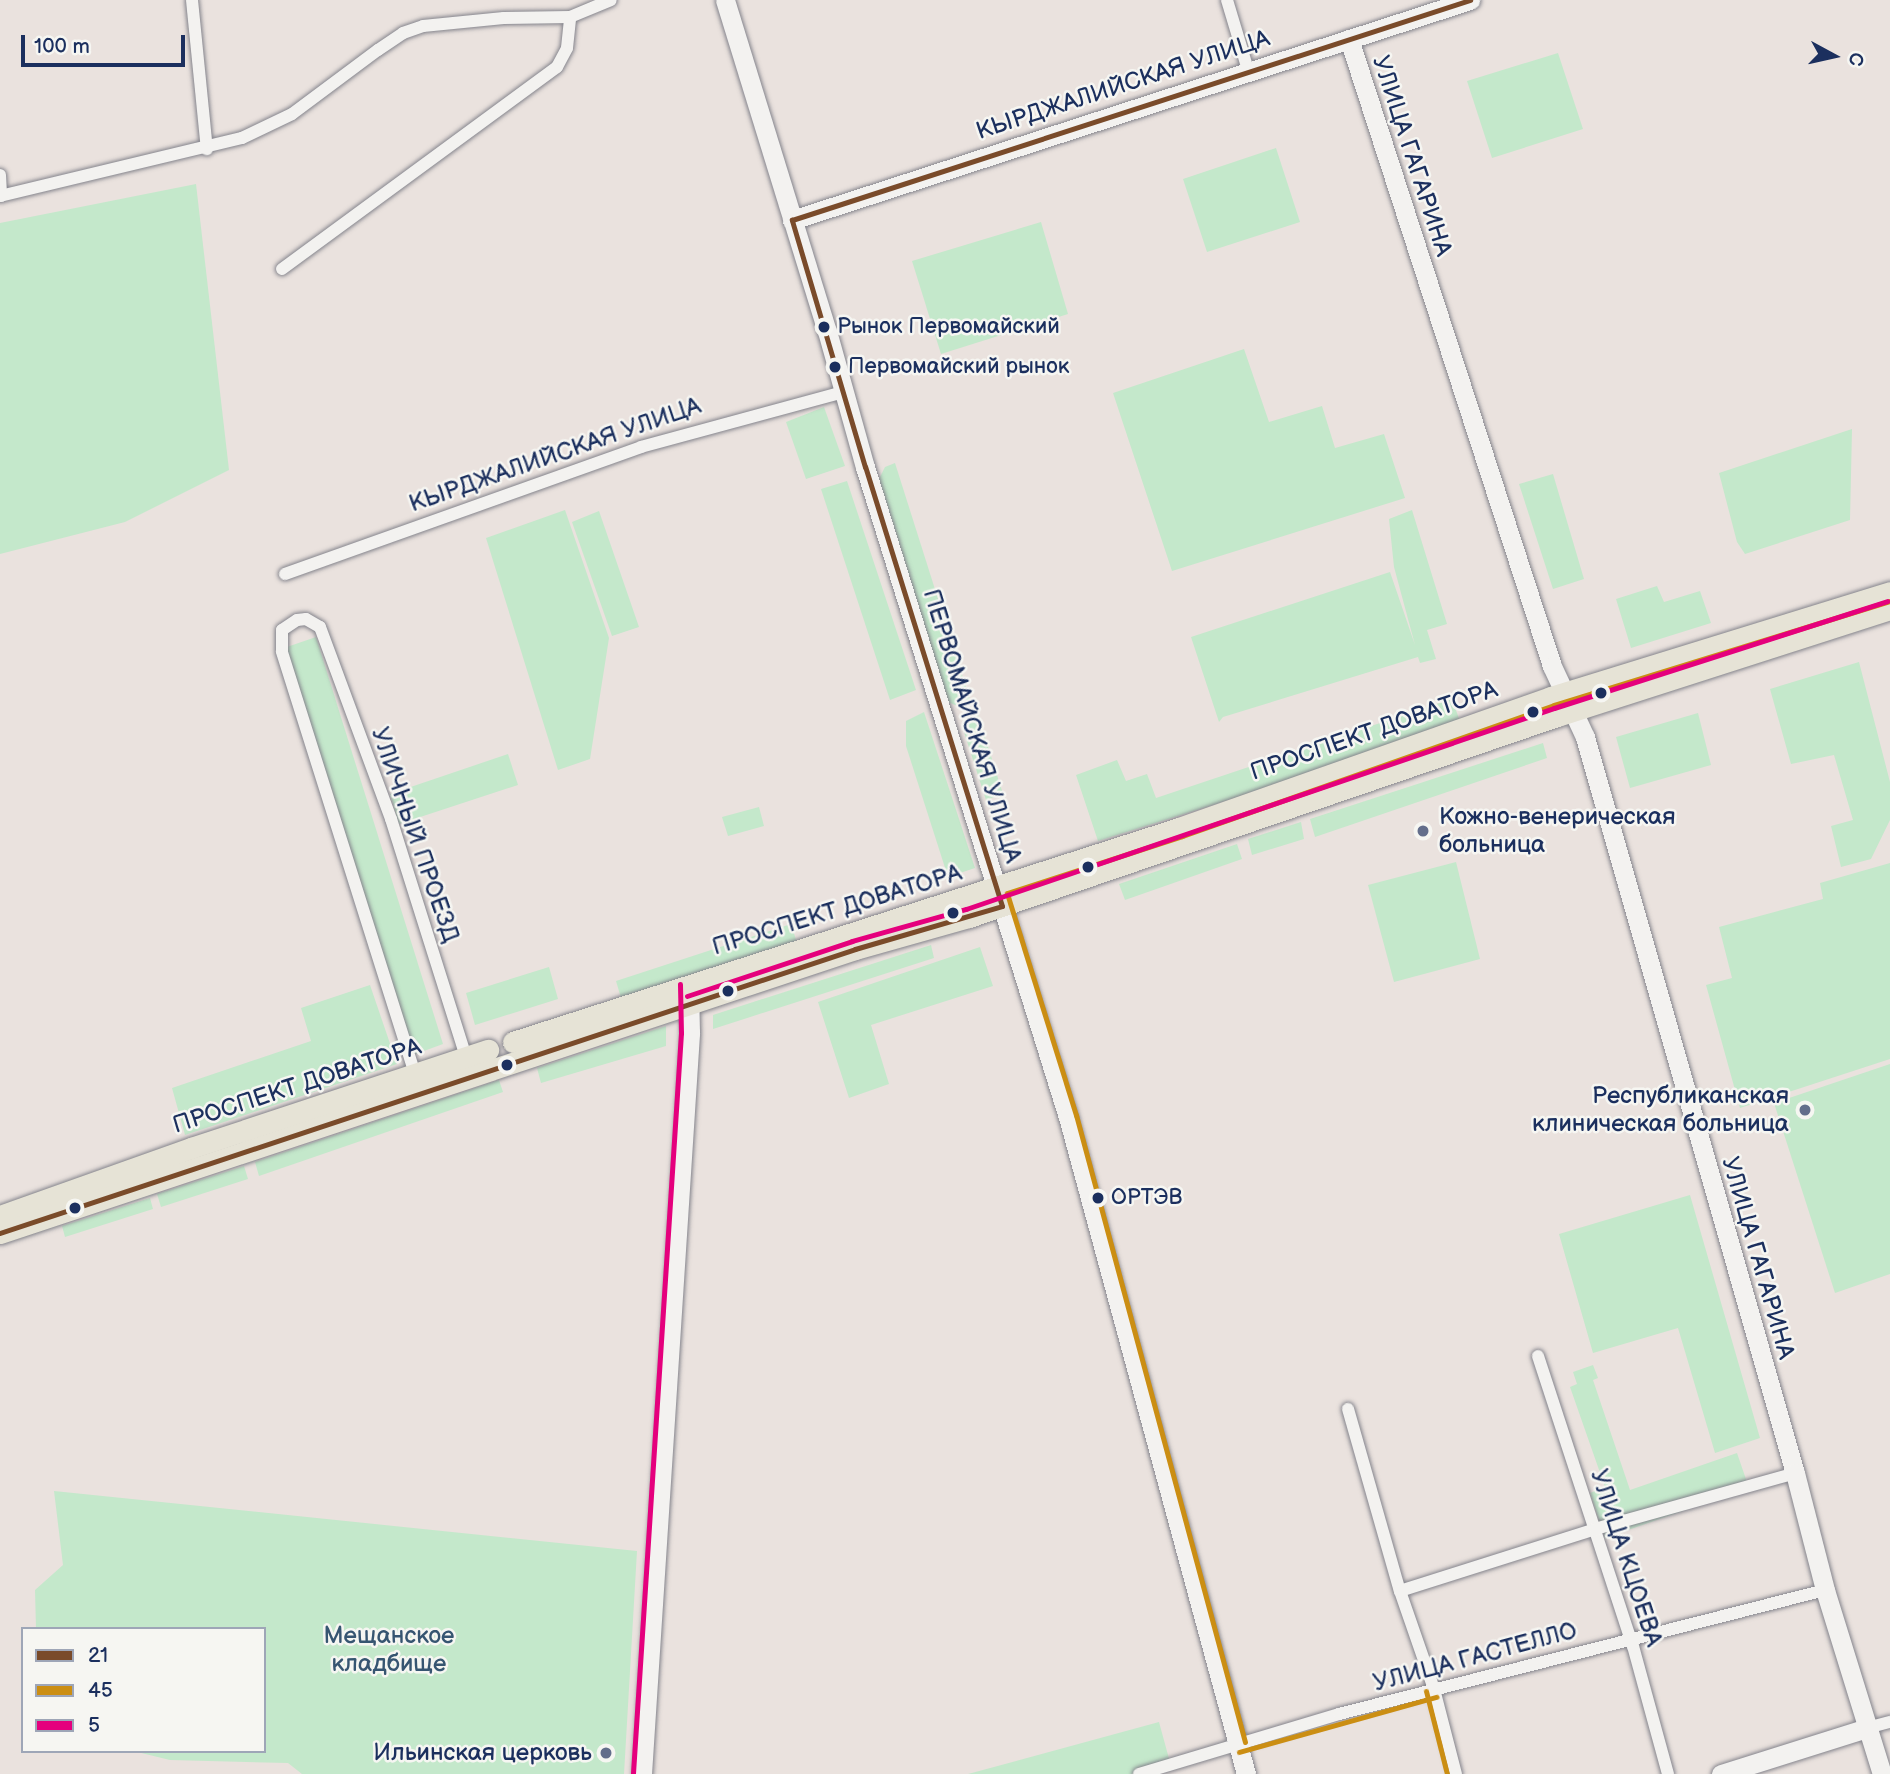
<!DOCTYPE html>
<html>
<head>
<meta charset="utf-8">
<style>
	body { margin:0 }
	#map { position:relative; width:1890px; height:1774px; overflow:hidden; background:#eae2de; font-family:"Balsamiq Sans",sans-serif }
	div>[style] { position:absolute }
	.green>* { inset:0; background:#c4e8cb }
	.roads { filter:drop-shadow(0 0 2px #84848c) drop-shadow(0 0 2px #84848c) }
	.street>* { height:12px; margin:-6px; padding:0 6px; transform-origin:6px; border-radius:6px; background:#f3f2f0 }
	.secondary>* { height:19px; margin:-9.5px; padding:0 9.5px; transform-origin:9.5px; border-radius:9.5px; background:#f3f2f0 }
	.primary>* { height:21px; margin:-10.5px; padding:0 10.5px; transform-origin:10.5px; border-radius:10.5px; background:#e6e3d6 }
	.bus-1>* { height:5px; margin:-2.5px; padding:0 2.5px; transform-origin:2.5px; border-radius:2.5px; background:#7a4b2a }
	.bus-2>* { height:5px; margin:-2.5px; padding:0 2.5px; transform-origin:2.5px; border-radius:2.5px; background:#cb8e13 }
	.bus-3>* { height:5px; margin:-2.5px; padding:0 2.5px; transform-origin:2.5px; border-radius:2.5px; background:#e5007d }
	.dots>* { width:19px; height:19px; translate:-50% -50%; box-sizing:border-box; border:4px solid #f6f6f2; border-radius:50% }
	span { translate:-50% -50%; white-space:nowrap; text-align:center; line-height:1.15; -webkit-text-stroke:5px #f6f6f2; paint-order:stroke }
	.bus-label { font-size:22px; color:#1b2f5e }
	.left { translate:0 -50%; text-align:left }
	.street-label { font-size:24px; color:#1b2f5e }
	.poi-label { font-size:24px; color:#1b2f5e }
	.right { translate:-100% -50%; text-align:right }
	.park-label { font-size:24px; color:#365571 }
	.legend { position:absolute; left:21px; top:1627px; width:245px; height:126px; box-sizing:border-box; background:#f6f6f2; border:2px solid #9ea6b7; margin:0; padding:9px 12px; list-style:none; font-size:21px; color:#1b2f5e }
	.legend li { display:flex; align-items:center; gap:14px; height:35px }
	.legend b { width:35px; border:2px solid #9ea6b7 }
	.north { position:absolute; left:1799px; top:21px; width:70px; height:70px; -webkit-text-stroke:5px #f6f6f2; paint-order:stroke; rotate:98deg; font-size:19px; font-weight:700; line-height:28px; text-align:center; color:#1b2f5e }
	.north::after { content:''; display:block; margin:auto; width:24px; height:32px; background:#1b2f5e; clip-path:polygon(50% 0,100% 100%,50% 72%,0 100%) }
	.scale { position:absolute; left:21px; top:35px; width:164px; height:32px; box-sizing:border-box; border:4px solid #1b2f5e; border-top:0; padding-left:9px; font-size:21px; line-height:24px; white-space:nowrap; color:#1b2f5e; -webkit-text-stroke:5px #f6f6f2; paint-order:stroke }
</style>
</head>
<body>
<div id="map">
	<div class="green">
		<i style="clip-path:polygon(1558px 53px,1583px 129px,1492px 158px,1467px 81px)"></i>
		<i style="clip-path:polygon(1276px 148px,1300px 222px,1207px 252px,1183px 179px)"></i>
		<i style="clip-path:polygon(196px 184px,229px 470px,125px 522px,0 554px,0 223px)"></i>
		<i style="clip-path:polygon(1041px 222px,1068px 314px,941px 354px,912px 261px)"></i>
		<i style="clip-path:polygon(1244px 349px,1269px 422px,1322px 406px,1335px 448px,1384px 434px,1405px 498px,1172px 571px,1113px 393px)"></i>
		<i style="clip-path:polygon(824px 407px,845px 466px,806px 479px,786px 422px)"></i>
		<i style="clip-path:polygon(1852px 429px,1850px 520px,1745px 554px,1737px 542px,1719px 473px)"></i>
		<i style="clip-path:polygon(895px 463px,971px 703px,960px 707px,948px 702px,879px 479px,885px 467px)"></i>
		<i style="clip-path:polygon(1553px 474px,1584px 579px,1553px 589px,1519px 484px)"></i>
		<i style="clip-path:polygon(847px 481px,916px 690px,890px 700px,821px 489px)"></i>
		<i style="clip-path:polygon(565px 510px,609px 638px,590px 759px,558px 770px,486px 538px)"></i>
		<i style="clip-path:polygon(1412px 510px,1447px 624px,1427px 630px,1436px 659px,1420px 663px,1418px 657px,1223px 717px,1219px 722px,1191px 637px,1390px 572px,1415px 645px,1394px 567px,1389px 519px)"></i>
		<i style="clip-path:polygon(599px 511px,639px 627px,612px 636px,572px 522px)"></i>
		<i style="clip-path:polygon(1657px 586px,1664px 602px,1700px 591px,1711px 623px,1631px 648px,1616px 599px)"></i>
		<i style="clip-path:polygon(316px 637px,443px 1044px,413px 1055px,284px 648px)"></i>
		<i style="clip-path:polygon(1859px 662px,1890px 782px,1890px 820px,1871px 859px,1841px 867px,1831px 826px,1853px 820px,1834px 755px,1791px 764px,1770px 689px)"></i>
		<i style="clip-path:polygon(1452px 699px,1462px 727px,1098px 841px,1076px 775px,1117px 760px,1126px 781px,1147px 774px,1156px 798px)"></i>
		<i style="clip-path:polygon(924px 712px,975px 868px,948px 877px,906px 746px,906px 721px)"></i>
		<i style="clip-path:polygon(1698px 713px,1711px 765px,1630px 788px,1616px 737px)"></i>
		<i style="clip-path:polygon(978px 715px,1003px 794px,986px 800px,963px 729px,966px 720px)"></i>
		<i style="clip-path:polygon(1543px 743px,1547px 758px,1315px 837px,1310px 819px)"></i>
		<i style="clip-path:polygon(508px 754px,518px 785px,399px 824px,390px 794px)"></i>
		<i style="clip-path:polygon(759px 807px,764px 826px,728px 836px,722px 817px)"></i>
		<i style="clip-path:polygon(1301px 822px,1304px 839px,1252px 855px,1248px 839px)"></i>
		<i style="clip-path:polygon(1237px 844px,1242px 859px,1125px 900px,1119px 884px)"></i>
		<i style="clip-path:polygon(1456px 862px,1480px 959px,1394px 982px,1368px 885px)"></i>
		<i style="clip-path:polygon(1890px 863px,1890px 1059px,1740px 1108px,1706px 985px,1732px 978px,1719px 927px,1823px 899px,1820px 883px)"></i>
		<i style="clip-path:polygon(791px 924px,797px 943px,621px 998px,616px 981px)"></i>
		<i style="clip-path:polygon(931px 945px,934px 958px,713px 1029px,713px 1015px)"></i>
		<i style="clip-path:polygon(980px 947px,993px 986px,871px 1025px,889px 1084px,849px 1098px,818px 1002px)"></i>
		<i style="clip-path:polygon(549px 967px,558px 999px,475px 1025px,466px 993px)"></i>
		<i style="clip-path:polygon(370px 985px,397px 1064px,185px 1135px,172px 1088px,311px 1041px,301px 1008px)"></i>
		<i style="clip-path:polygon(666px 1026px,666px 1046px,541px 1083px,537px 1068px)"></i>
		<i style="clip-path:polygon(1890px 1064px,1890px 1274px,1835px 1293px,1774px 1103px)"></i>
		<i style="clip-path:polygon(499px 1080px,503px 1092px,259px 1176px,255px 1162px)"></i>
		<i style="clip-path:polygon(244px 1166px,248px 1179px,161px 1207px,157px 1194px)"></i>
		<i style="clip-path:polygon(1690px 1195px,1760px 1438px,1715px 1453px,1678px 1328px,1593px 1353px,1559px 1234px)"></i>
		<i style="clip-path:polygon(150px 1198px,153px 1209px,65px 1237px,62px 1226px)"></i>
		<i style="clip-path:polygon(1593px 1365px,1598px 1378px,1593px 1380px,1630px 1490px,1737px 1453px,1749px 1488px,1605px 1538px,1590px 1493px,1605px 1487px,1570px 1387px,1577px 1384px,1573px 1372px)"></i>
		<i style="clip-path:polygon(54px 1491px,637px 1551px,624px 1774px,302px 1774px,288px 1763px,170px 1760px,133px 1751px,264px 1751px,264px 1629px,36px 1629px,35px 1590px,63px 1565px)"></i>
		<i style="clip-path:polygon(1159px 1722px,1171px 1766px,1143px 1774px,968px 1774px)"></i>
	</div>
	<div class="roads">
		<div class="street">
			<i style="left:192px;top:0;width:150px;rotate:84.3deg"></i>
			<i style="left:1227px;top:0;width:73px;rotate:73.3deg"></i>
			<i style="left:0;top:175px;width:21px;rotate:87deg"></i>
			<i style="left:0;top:196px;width:249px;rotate:-13.5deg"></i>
			<i style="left:242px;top:138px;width:55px;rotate:-25.6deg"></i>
			<i style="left:292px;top:114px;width:107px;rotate:-36.7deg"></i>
			<i style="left:378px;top:50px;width:30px;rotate:-34deg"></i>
			<i style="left:403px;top:33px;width:21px;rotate:-19deg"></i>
			<i style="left:423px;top:26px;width:81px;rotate:-5.6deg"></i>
			<i style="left:504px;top:18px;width:66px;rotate:-0.9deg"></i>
			<i style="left:570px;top:17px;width:44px;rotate:-22.5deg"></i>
			<i style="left:282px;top:269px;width:341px;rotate:-36.3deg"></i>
			<i style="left:557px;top:67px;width:21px;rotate:-62deg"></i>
			<i style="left:567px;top:48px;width:31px;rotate:-84deg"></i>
			<i style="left:285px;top:574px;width:378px;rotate:-19.6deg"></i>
			<i style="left:641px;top:447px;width:209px;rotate:-15.2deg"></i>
			<i style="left:415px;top:1074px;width:443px;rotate:-107.5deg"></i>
			<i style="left:282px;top:651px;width:21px;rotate:-90deg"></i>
			<i style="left:282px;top:630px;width:18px;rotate:-34deg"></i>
			<i style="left:297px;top:620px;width:9px;rotate:-6deg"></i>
			<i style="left:306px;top:619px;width:16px;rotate:30deg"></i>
			<i style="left:320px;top:627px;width:205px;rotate:69.7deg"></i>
			<i style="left:391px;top:819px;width:250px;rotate:72.5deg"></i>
			<i style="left:1538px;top:1356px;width:305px;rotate:71.9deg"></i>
			<i style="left:1633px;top:1646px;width:133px;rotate:74.7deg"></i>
			<i style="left:1348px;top:1409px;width:189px;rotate:74.1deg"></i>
			<i style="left:1400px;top:1591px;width:104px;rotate:70.9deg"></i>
			<i style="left:1434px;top:1689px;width:88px;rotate:75.5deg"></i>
			<i style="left:1400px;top:1591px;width:205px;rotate:-17.6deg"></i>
			<i style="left:1595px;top:1529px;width:208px;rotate:-15.6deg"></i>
			<i style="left:1867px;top:1728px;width:24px;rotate:-15deg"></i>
			<i style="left:1139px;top:1774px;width:209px;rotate:-16.7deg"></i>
			<i style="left:1339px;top:1714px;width:502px;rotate:-14.31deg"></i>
		</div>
		<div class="secondary">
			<i style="left:725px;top:0;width:346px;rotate:72.9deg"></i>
			<i style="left:827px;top:331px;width:141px;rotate:74.4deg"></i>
			<i style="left:865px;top:467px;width:681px;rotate:72.66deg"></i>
			<i style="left:1068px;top:1117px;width:681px;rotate:74.84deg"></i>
			<i style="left:1349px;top:39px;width:659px;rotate:72.06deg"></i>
			<i style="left:1552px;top:666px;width:78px;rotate:65.1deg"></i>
			<i style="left:1585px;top:737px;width:765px;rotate:74.08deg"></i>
			<i style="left:1795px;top:1473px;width:121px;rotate:75.6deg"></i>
			<i style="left:1825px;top:1590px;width:193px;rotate:72.8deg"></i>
			<i style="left:792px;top:220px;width:713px;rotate:-17.98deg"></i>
			<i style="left:642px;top:1774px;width:743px;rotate:-86.29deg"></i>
			<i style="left:690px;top:1033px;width:44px;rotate:-91.3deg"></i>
			<i style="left:1721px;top:1774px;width:153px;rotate:-17.5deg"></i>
		</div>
		<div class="primary">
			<i style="left:513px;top:1042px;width:700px;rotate:-17.81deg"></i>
			<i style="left:1179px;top:828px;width:394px;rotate:-19.4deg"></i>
			<i style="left:1551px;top:697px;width:355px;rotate:-17.2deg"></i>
			<i style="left:0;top:1216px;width:203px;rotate:-19.6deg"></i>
			<i style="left:191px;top:1148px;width:313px;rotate:-18.3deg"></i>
			<i style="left:0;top:1233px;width:901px;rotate:-18.37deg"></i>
			<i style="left:855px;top:949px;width:118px;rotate:-15.7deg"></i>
			<i style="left:969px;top:917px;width:621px;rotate:-18.87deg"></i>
			<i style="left:1557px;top:716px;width:350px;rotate:-17.8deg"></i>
		</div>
	</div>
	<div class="bus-1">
		<i style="left:792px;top:220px;width:713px;rotate:-17.98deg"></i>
		<i style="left:0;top:1233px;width:901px;rotate:-18.37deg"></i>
		<i style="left:855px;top:949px;width:153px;rotate:-16.3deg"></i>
		<i style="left:1002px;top:906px;width:460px;rotate:-107.3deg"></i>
		<i style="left:865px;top:467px;width:258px;rotate:-106.5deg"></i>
	</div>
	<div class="bus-2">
		<i style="left:1426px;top:1691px;width:86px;rotate:75.8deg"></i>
		<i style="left:1245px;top:1742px;width:649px;rotate:-105.08deg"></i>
		<i style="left:1076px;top:1115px;width:232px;rotate:-107.3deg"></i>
		<i style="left:1007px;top:893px;width:184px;rotate:-18deg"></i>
		<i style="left:1182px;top:836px;width:394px;rotate:-19.4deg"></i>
		<i style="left:1554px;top:705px;width:352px;rotate:-17.2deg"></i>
		<i style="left:1239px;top:1752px;width:205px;rotate:-15.6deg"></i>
	</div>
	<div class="bus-3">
		<i style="left:687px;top:996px;width:174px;rotate:-18.4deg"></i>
		<i style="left:852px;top:941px;width:118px;rotate:-15.7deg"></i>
		<i style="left:966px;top:909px;width:621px;rotate:-18.87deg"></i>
		<i style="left:1554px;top:708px;width:350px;rotate:-17.8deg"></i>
		<i style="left:633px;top:1773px;width:742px;rotate:-86.29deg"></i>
		<i style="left:681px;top:1033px;width:49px;rotate:-91.2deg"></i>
	</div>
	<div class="dots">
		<i style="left:824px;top:327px;background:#1b2f5e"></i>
		<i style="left:835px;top:367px;background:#1b2f5e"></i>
		<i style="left:1601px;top:693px;background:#1b2f5e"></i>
		<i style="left:1533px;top:712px;background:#1b2f5e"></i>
		<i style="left:1423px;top:831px;background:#636e8b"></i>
		<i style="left:1088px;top:867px;background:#1b2f5e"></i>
		<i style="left:953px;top:913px;background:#1b2f5e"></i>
		<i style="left:728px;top:991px;background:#1b2f5e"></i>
		<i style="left:507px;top:1065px;background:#1b2f5e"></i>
		<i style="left:1805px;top:1110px;background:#636e8b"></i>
		<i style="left:1098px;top:1198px;background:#1b2f5e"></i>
		<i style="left:75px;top:1208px;background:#1b2f5e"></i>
		<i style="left:606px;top:1753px;background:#636e8b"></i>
	</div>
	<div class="bus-label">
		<span class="left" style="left:837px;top:327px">Рынок Первомайский</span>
		<span class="left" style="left:848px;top:367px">Первомайский рынок</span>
		<span class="left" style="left:1111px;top:1198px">ОРТЭВ</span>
	</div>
	<div class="street-label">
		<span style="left:1123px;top:85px;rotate:-18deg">КЫРДЖАЛИЙСКАЯ УЛИЦА</span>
		<span style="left:1412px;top:156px;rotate:72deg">УЛИЦА ГАГАРИНА</span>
		<span style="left:555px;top:455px;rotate:-19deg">КЫРДЖАЛИЙСКАЯ УЛИЦА</span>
		<span style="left:972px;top:726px;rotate:73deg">ПЕРВОМАЙСКАЯ УЛИЦА</span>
		<span style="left:1374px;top:731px;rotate:-19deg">ПРОСПЕКТ ДОВАТОРА</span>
		<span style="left:415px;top:835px;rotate:71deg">УЛИЧНЫЙ ПРОЕЗД</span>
		<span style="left:837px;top:910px;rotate:-17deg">ПРОСПЕКТ ДОВАТОРА</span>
		<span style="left:297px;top:1086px;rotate:-18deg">ПРОСПЕКТ ДОВАТОРА</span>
		<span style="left:1758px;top:1258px;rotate:74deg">УЛИЦА ГАГАРИНА</span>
		<span style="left:1626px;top:1558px;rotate:72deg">УЛИЦА КЦОЕВА</span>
		<span style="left:1475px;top:1657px;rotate:-15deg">УЛИЦА ГАСТЕЛЛО</span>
	</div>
	<div class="poi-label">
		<span class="left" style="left:1439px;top:831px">Кожно-венерическая<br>больница</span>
		<span class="right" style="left:1789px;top:1110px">Республиканская<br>клиническая больница</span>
		<span class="right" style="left:592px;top:1753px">Ильинская церковь</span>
	</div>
	<div class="park-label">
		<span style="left:389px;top:1650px">Мещанское<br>кладбище</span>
	</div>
	<ul class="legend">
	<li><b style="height:9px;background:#7a4b2a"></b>21</li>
	<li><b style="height:9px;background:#cb8e13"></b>45</li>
	<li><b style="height:9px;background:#e5007d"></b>5</li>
	</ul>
	<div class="north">С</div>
	<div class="scale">100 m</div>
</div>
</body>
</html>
